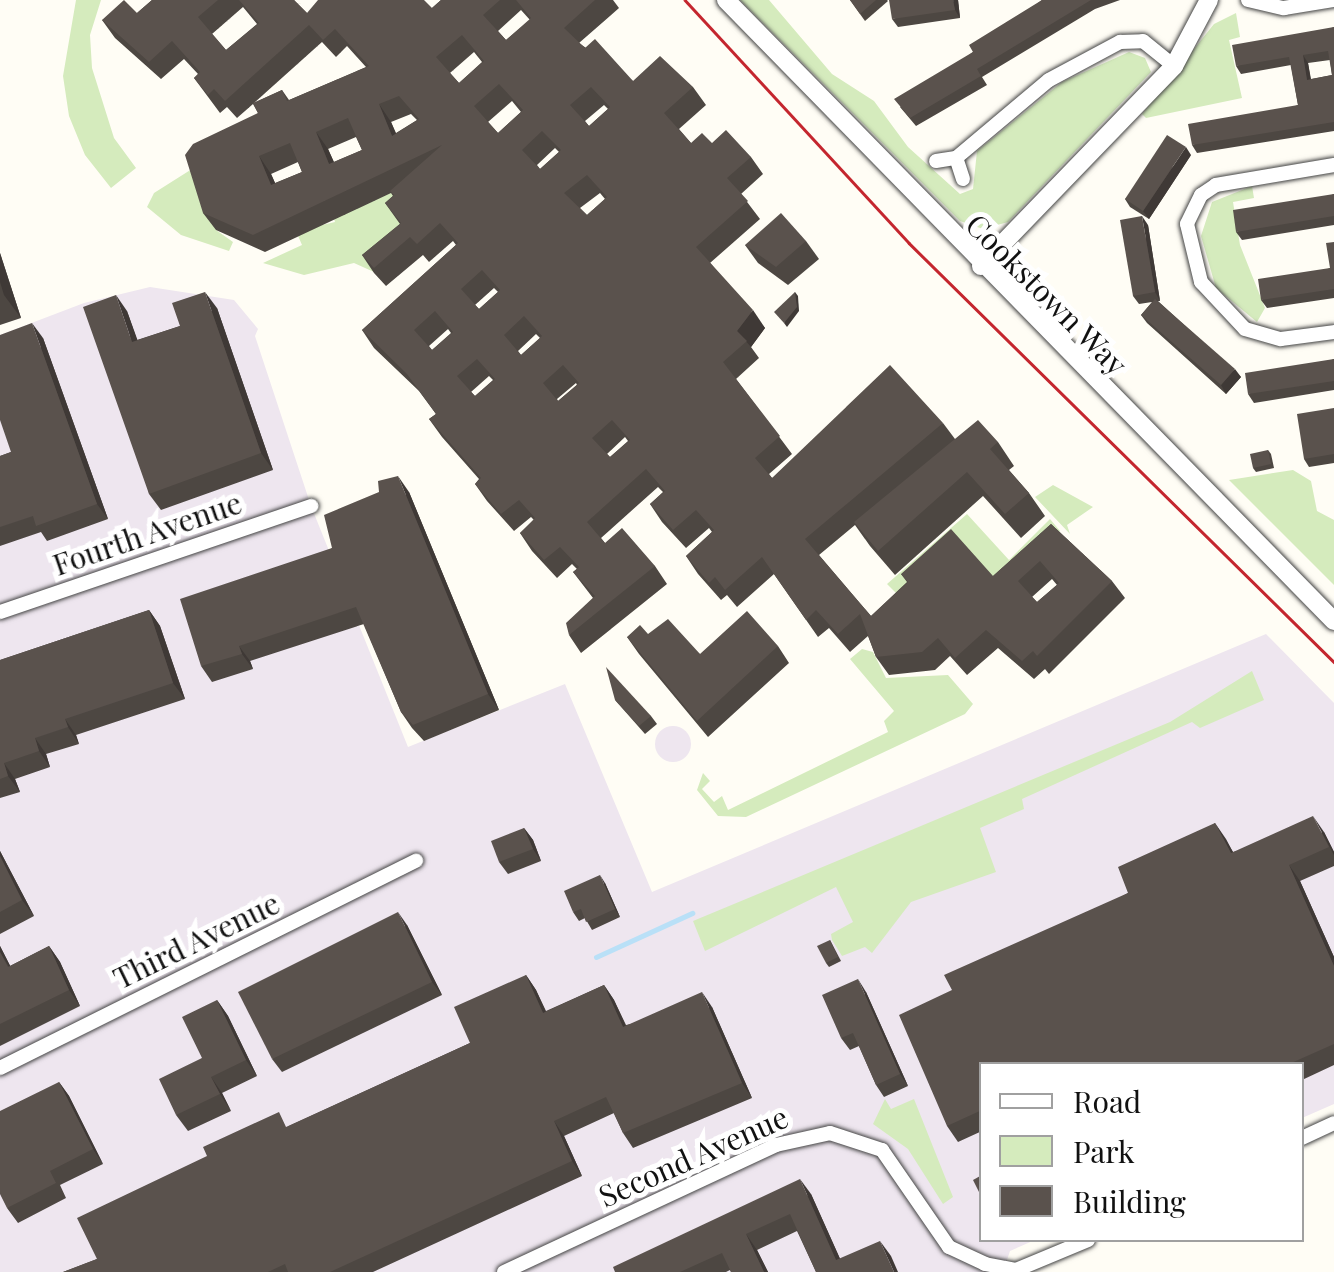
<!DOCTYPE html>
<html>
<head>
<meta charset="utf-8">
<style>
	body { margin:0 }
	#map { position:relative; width:1334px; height:1272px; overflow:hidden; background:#fffdf5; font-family:"Playfair Display",serif }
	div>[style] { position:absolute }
	.industrial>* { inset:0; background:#eee6ef }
	.round { border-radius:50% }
	.green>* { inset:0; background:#d5ebbd }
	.stream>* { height:5px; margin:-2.5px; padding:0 2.5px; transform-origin:2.5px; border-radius:2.5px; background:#b9e0f7 }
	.roads { filter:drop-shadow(0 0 2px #444) drop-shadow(0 0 2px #444) }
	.minor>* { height:14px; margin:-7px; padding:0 7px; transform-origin:7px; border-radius:7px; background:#fff }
	.tertiary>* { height:18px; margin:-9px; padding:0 9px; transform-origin:9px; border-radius:9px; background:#fff }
	.tram>* { height:2.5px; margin:-1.25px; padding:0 1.25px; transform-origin:1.25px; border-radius:1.25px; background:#c4262e }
	.wall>* { inset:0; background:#4d4742 }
	.shaded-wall>* { inset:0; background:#3f3936 }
	.building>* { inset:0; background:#5a524d }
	span { translate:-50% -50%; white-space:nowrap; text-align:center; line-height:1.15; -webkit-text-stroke:10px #fff; paint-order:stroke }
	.street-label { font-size:30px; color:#111 }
	.legend { position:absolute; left:979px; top:1062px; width:325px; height:180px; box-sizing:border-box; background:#fff; border:2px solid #a0a0a0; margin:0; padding:12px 18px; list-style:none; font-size:30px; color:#111 }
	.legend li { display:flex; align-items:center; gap:20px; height:50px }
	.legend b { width:50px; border:2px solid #a0a0a0 }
</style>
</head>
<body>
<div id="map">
	<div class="industrial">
		<i style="clip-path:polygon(150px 287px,234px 300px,258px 329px,255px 336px,311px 506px,408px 747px,565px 684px,652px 892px,1266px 634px,1334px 703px,1334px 1104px,1302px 1118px,1302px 1064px,982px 1064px,982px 1240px,1035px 1240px,1010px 1251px,1003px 1272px,0 1272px,0 335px,84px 303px)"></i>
		<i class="round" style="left:655px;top:726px;width:36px;height:36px"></i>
	</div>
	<div class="green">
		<i style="clip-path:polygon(76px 0,101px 0,90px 35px,92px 68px,114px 138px,136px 168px,111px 188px,85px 155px,69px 116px,63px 76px)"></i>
		<i style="clip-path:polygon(740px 0,769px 0,832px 74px,874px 101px,908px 147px,960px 194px,973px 189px,977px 151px,1062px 82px,1129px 52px,1145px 58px,1151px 72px,1008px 222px,983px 229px,960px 221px)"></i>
		<i style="clip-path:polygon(1236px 13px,1240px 37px,1229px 40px,1242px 98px,1146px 118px,1142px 114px,1214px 24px)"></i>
		<i style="clip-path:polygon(203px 162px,216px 230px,233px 242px,229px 251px,181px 235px,147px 207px,154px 193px)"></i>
		<i style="clip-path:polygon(400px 186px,426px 215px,374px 272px,354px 263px,304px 275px,263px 263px,302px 245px,296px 231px,335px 222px,333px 215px)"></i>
		<i style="clip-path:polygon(1252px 186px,1254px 198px,1233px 202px,1240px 245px,1265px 308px,1257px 322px,1216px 288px,1201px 236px,1212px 202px)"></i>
		<i style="clip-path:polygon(1293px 470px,1311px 481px,1317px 511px,1334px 520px,1334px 585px,1229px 480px)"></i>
		<i style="clip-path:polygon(1053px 485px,1093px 507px,1067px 525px,1070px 534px,1035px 497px)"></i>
		<i style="clip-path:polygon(967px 514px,1009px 560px,1050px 519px,1060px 531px,999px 587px,910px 607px,887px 584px)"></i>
		<i style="clip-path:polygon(862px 649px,873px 652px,886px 678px,948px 675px,973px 704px,965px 714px,746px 817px,718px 816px,697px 790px,703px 773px,710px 781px,702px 789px,714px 802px,722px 796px,728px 810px,888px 732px,884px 721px,894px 711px,850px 659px)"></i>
		<i style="clip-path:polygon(1252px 671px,1264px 700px,1200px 728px,1192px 722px,1022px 799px,1024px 809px,980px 828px,996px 872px,911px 902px,872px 953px,865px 947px,842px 956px,832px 940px,831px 934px,853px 922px,836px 887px,705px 951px,693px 921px,1170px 722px)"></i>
		<i style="clip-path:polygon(885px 1099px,891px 1109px,914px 1099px,953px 1197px,943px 1204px,908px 1149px,873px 1124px)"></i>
	</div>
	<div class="stream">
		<i style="left:596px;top:957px;width:106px;rotate:-24.6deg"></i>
	</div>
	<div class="roads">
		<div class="minor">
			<i style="left:1248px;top:0;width:37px;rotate:13deg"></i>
			<i style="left:1284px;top:8px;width:51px;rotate:-9.1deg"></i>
			<i style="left:936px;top:161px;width:20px;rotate:-9deg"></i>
			<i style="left:1334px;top:165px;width:120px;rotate:170.4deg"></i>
			<i style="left:1216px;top:185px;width:18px;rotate:146deg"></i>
			<i style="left:1201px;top:195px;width:32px;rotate:116deg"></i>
			<i style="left:1187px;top:224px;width:60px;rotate:76.4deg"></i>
			<i style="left:1201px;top:282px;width:64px;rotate:46.9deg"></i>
			<i style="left:1245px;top:329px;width:37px;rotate:16deg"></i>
			<i style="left:1281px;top:339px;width:53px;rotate:-7.5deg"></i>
			<i style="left:963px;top:179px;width:22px;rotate:-108deg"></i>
			<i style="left:956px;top:158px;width:121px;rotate:-40deg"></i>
			<i style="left:1049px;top:80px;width:81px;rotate:-28.2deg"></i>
			<i style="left:1120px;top:42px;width:23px;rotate:-2deg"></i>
			<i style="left:1143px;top:41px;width:40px;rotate:39deg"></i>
			<i style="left:0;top:612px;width:329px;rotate:-18.8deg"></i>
			<i style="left:0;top:1068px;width:465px;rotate:-26.5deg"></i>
			<i style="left:1302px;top:1138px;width:35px;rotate:-25deg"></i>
			<i style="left:504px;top:1272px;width:300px;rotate:-25deg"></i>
			<i style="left:776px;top:1145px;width:55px;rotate:-12.5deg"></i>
			<i style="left:830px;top:1133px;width:55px;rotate:18.1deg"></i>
			<i style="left:882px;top:1150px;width:118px;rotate:55.4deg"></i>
			<i style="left:949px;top:1247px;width:40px;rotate:25deg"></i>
			<i style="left:985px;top:1264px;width:32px;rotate:11deg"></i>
			<i style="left:1016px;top:1270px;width:78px;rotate:-22.6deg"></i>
		</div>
		<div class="tertiary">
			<i style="left:726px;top:0;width:869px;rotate:45.61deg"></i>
			<i style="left:981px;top:266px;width:278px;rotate:-46deg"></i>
			<i style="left:1174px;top:66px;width:75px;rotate:-62.1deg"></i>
		</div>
	</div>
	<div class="tram">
		<i style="left:685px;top:0;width:330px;rotate:47.3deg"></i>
		<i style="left:909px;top:243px;width:597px;rotate:44.59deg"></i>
	</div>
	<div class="wall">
		<i style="clip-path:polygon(evenodd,152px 0,294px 0,307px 13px,432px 8px,441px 0,613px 0,619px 8px,579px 43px,633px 81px,693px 87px,706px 105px,679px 129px,691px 143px,712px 143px,751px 157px,763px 174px,741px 194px,760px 219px,710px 263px,765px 328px,751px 347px,759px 358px,736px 379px,792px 454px,769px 474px,772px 478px,943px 423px,955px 439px,998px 442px,1014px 466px,1009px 470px,1029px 493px,1045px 516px,1021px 538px,983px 496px,895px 575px,870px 546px,855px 525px,819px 555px,871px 616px,907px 582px,901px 574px,993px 576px,1051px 524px,1112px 581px,1125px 598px,1049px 674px,1045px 669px,1034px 679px,998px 648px,967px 675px,950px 656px,935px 670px,889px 675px,876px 657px,868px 636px,850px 652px,829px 628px,818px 637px,774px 574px,737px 607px,727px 595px,721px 600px,698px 574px,686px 556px,712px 532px,709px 528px,686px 548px,662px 522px,650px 504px,663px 492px,658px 487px,601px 538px,605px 543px,655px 566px,667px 584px,581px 653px,569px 635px,593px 598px,573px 572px,577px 569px,572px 564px,557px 578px,532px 551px,520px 533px,534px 520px,531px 517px,514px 531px,487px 501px,475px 484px,479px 479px,442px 437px,429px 419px,436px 414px,419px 391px,374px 348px,362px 330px,456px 245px,453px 241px,429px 262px,423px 255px,386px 286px,374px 273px,362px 255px,400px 224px,385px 203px,393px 196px,391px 193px,265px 252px,216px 230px,203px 213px,258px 113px,253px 104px,237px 118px,227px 107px,220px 113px,194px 78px,198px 74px,184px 59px,161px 79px,115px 38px,102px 20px,137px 13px,152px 0,243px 7px,257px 24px,226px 50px,212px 34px,243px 7px,152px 0,521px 10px,530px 20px,506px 40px,498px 31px,521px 10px,152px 0,322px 42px,336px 57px,347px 46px,366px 67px,289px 100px,282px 90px,254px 103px,322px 42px,152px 0,474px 52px,482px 62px,459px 83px,450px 73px,474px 52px,152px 0,512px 101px,521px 112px,498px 133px,488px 122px,512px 101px,152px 0,604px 105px,608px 109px,589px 126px,585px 121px,604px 105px,152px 0,411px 114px,417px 120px,396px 133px,391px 122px,411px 114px,152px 0,356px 137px,362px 150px,334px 162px,328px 149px,356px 137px,152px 0,555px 148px,559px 152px,540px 169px,537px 165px,555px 148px,152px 0,298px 162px,302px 172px,275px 183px,271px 174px,298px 162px,152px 0,600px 193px,605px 199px,587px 215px,580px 208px,600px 193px,152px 0,494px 288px,498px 292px,479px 309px,475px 305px,494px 288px,152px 0,448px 329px,451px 333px,432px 350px,429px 346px,448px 329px,152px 0,536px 334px,540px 338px,521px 355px,518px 351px,536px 334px,152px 0,489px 376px,493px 380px,475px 396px,471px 392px,489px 376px,152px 0,576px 383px,577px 385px,558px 401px,557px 399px,576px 383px,152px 0,625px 437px,628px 441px,610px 457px,607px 454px,625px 437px,152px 0,1052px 579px,1057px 585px,1037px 602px,1032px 597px,1052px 579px)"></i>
		<i style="clip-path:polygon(850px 0,887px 0,888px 1px,865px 21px)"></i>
		<i style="clip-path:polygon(958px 0,960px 18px,898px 27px,892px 19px)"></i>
		<i style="clip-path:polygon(1042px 0,1120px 0,1095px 9px,982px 77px,987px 85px,916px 126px,900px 107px)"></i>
		<i style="clip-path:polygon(evenodd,1334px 27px,1334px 131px,1197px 153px,1192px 145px,1298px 105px,1291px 65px,1241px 74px,1236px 66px,1334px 27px,1330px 60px,1332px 75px,1311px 79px,1308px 63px,1330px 60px)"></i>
		<i style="clip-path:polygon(1191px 155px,1149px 219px,1130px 207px,1125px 199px)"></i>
		<i style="clip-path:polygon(1334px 194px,1334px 225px,1242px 240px,1236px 232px)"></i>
		<i style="clip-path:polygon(1148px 225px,1160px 301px,1158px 301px,1241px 377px,1226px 394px,1147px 323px,1141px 315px,1152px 302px,1139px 304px,1133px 296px)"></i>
		<i style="clip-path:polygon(806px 241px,819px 259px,788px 285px,758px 263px,745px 245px)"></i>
		<i style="clip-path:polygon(1334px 242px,1334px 298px,1267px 308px,1261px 300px,1330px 268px)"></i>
		<i style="clip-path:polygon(0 253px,21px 318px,0 325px)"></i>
		<i style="clip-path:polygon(217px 308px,273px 470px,161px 510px,149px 494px,127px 311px,137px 340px,180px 326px)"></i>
		<i style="clip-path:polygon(43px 338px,108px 519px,47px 541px,41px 532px,0 546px,0 456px,11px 452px)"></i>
		<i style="clip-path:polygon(1334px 359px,1334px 390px,1254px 403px,1248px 394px)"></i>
		<i style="clip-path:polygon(1334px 408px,1334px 463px,1309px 467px,1304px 459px)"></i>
		<i style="clip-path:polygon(1268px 450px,1271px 454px,1274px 468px,1256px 472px,1253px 468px)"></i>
		<i style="clip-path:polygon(409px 492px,499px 710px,424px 741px,412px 728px,401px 712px,364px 624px,250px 661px,253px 669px,212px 682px,201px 666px,332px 548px)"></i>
		<i style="clip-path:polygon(149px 610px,160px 626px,185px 699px,76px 735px,79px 744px,46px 754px,50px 767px,15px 779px,20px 792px,0 798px,0 660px)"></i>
		<i style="clip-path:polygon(648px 634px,700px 654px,778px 646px,789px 663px,708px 737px,639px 654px,627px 637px)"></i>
		<i style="clip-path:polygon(615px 700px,651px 716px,657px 724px,645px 734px)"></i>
		<i style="clip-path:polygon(1215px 823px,1233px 852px,1324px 832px,1334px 852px,1334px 866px,1300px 881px,1334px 957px,1334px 1065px,1302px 1080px,1302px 1064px,982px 1064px,982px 1131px,958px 1142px,947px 1126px,952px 990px,1128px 893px)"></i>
		<i style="clip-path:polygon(524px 828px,533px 840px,541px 861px,508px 874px,499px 862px)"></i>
		<i style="clip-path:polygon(0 851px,34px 916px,0 934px)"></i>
		<i style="clip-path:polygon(605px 883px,620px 917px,592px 930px,585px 918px,579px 921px,573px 912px)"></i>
		<i style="clip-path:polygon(407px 925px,442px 995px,282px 1072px,272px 1059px)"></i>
		<i style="clip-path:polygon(830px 940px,841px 961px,829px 967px,826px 963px)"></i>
		<i style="clip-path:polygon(0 946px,10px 966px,49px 946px,60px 962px,80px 1006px,0 1046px)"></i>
		<i style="clip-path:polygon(526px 975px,536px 990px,546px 1011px,604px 985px,614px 1000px,626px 1025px,712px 1007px,752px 1098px,633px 1148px,623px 1133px,614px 1113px,564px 1136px,582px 1176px,373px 1272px,63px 1272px,97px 1259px,289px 1126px,470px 1043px)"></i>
		<i style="clip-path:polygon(866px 992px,908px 1086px,884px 1097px,876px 1085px,859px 1046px,850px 1050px,841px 1038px)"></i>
		<i style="clip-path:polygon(217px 1000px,228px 1016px,257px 1076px,222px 1093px,231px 1111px,188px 1131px,176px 1115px,202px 1058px)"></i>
		<i style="clip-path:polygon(59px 1082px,69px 1096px,103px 1164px,60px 1185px,66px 1198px,18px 1223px,7px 1208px)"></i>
		<i style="clip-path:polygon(811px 1194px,840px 1259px,891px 1256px,816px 1272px,797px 1231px,757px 1250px,768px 1272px,731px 1272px,730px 1270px,726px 1272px,615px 1272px)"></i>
	</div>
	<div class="shaded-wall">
		<i style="clip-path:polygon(953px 0,958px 0,960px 18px,955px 10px)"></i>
		<i style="clip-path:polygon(1303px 55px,1308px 63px,1312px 88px,1307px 80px)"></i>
		<i style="clip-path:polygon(379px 104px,391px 122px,404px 154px,392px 136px)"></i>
		<i style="clip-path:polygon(316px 132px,328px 149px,342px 181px,329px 164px)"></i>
		<i style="clip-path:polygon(1186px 147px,1191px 155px,1149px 219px,1143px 211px)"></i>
		<i style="clip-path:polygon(259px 156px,271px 174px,284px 203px,271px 185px)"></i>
		<i style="clip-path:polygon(1142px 216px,1148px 225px,1160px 301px,1155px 292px)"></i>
		<i style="clip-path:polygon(0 253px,21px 318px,4px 295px,0 282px)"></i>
		<i style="clip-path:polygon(205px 292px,217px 308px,273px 470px,261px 453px)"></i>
		<i style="clip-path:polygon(795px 292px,798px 296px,799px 311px,787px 327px,784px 323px)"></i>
		<i style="clip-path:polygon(116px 295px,127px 311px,144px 358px,132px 342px)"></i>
		<i style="clip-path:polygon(753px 310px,765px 328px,751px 347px,737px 331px)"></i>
		<i style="clip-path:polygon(32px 323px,43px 338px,108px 519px,97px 504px)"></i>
		<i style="clip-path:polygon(1235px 369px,1241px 377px,1226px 394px,1221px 385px)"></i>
		<i style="clip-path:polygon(398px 476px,409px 492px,499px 710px,488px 694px)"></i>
		<i style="clip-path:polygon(149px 610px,160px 626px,185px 699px,173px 683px)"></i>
		<i style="clip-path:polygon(239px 646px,250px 661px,253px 669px,242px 654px)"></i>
		<i style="clip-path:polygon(65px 719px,76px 735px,79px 744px,68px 727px)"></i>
		<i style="clip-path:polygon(35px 738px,46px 754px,50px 767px,39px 751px)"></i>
		<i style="clip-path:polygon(4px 763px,15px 779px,20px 792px,8px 776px)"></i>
		<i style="clip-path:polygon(1313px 816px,1324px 832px,1334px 852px,1334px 855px)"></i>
		<i style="clip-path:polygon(1215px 823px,1226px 839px,1242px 869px,1231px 853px)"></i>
		<i style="clip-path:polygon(524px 828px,533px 840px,541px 861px,533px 849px)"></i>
		<i style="clip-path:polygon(0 851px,34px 916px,22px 900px,0 856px)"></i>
		<i style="clip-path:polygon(1289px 865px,1300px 881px,1334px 957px,1334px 966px)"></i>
		<i style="clip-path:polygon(600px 875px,605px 883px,620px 917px,615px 909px)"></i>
		<i style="clip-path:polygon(398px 912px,407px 925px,442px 995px,432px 982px)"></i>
		<i style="clip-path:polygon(0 946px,19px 983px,0 952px)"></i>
		<i style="clip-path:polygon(49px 946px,60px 962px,80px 1006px,69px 990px)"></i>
		<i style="clip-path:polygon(526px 975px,536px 990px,553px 1028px,543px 1013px)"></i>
		<i style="clip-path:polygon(858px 979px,866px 992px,908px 1086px,900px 1074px)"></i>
		<i style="clip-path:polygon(604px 985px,614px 1000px,633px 1042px,623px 1027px)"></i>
		<i style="clip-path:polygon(702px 992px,712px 1007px,752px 1098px,742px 1083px)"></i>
		<i style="clip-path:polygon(217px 1000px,228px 1016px,257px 1076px,246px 1060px)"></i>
		<i style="clip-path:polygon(211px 1077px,222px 1093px,231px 1111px,220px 1094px)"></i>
		<i style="clip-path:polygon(59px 1082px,69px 1096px,103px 1164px,93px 1149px)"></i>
		<i style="clip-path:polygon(554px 1121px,564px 1136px,582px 1176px,572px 1161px)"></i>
		<i style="clip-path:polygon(800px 1179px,811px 1194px,846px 1272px,836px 1260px)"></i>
		<i style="clip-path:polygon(746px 1234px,757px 1250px,768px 1272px,764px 1272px)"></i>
		<i style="clip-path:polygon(880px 1241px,891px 1256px,898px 1272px,894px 1272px)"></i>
	</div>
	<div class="building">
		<i style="clip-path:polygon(evenodd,124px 0,137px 13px,152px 0,218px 0,198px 17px,226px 50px,259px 23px,239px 0,294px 0,307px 13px,318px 0,424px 0,432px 8px,441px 0,500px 0,483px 15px,506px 40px,531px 18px,516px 0,595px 0,564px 28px,585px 48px,595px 39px,633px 81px,660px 56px,693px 87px,664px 113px,691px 143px,702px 133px,712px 143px,726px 130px,751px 157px,727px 178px,748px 201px,696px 247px,753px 310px,737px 331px,747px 341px,723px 362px,780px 436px,755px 458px,772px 478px,890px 365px,943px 423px,805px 539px,871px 616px,908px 582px,901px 574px,951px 529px,993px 576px,1051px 524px,1112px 581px,1037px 656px,1033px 651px,1022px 661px,986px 630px,955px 658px,938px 638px,922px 652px,876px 657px,860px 614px,838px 634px,816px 610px,806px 620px,762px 557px,725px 590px,715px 577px,709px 583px,686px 556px,714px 530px,696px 510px,673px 530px,650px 504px,665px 491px,646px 469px,587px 522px,605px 543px,622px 528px,655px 566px,569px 635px,566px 623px,595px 596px,573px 572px,579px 567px,560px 547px,544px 560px,520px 533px,535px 518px,519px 500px,501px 514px,475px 484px,481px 478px,429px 419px,436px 414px,407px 374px,362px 330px,458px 243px,440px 223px,417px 244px,410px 237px,374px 268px,362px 255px,401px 223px,385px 203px,394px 195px,390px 191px,442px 145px,253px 235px,203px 213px,185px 155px,193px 144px,258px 113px,253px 103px,282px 90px,287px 101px,369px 66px,335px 29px,323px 40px,309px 25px,225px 101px,214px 89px,208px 95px,194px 78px,200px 72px,172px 41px,149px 62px,102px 20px,124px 0,462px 35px,484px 61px,459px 83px,436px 57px,462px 35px,124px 0,499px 84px,523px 110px,498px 133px,474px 106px,499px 84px,124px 0,591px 87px,610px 107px,589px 126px,570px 105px,591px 87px,124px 0,399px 96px,419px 119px,392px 136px,379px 104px,399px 96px,124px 0,348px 118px,362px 150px,329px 164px,316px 132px,348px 118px,124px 0,542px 131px,561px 150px,540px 169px,522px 150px,542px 131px,124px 0,290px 143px,302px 172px,271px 185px,259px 156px,290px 143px,124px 0,587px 175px,607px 197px,587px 215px,564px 193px,587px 175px,124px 0,482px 270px,500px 290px,479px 309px,461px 289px,482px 270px,124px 0,435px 311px,453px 332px,432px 350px,414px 330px,435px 311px,124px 0,524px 316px,542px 336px,521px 355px,504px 335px,524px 316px,124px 0,477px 359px,495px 379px,475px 396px,457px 376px,477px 359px,124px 0,563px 365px,579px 383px,558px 401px,543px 383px,563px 365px,124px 0,612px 420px,630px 440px,610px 457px,592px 438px,612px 420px,124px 0,1040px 561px,1059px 583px,1037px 602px,1018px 581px,1040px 561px)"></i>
		<i style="clip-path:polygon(850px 0,876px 0,860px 14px)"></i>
		<i style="clip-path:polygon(889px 0,953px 0,955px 10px,892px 19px)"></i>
		<i style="clip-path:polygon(1042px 0,1091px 0,977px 69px,981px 76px,910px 118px,894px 99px,973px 52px,969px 45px)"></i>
		<i style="clip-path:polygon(evenodd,1334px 27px,1334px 122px,1192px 145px,1188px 124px,1298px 105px,1289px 57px,1236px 66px,1232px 45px,1334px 27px,1328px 51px,1332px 75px,1307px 80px,1303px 55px,1328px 51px)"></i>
		<i style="clip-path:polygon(1167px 135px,1186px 147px,1143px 211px,1125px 199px)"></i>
		<i style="clip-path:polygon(1334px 194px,1334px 216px,1236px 232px,1233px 210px)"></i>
		<i style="clip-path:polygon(781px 213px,806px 241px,776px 267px,745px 245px)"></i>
		<i style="clip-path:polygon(1142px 216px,1155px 292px,1133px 296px,1120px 220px)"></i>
		<i style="clip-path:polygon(1334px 242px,1334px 289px,1261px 300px,1258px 279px,1330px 268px,1326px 243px)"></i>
		<i style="clip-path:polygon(205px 292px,261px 453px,149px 494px,83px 307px,116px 295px,132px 342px,180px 326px,172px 303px)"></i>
		<i style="clip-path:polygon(795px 292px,797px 307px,784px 323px,774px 312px)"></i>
		<i style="clip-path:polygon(1155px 299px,1235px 369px,1221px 385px,1141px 315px)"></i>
		<i style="clip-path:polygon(32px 323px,97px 504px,36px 526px,33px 516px,0 527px,0 456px,11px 452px,0 420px,0 335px)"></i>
		<i style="clip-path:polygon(1334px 359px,1334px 381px,1248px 394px,1245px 373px)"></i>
		<i style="clip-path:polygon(1334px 408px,1334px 454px,1304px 459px,1297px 414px)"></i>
		<i style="clip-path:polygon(978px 420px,998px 442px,990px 449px,1029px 493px,1005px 514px,967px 472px,878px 551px,854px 522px)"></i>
		<i style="clip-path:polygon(1268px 450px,1271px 464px,1253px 468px,1250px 454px)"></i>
		<i style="clip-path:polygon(398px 476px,488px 694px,413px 725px,401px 712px,356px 607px,239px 646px,242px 654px,201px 666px,180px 599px,332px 548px,324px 515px,379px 492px,378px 481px)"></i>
		<i style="clip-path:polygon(149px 610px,173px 683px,65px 719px,68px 727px,35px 738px,39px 751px,4px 763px,8px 776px,0 779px,0 660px)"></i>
		<i style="clip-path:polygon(747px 611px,778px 646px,697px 721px,627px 637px,640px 625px,648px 634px,668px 619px,700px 654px)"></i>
		<i style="clip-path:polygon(606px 667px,651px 716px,639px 726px,615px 700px)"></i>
		<i style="clip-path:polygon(1313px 816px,1329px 847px,1289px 865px,1334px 966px,1334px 1044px,1289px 1064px,982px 1064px,982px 1110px,947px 1126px,899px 1015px,952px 990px,944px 975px,1128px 893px,1118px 867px,1215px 823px,1231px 853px)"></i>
		<i style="clip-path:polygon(524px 828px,533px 849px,499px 862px,491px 841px)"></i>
		<i style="clip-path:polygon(0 856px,22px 900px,0 912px)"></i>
		<i style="clip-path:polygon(600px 875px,615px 909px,586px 922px,581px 909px,573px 912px,564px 891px)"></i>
		<i style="clip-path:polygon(398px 912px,432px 982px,272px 1059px,238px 992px)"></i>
		<i style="clip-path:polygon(830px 940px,838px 957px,826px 963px,817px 946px)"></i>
		<i style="clip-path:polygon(49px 946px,69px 990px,0 1024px,0 952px,8px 967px)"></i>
		<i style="clip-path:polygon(526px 975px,543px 1013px,604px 985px,623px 1027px,702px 992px,742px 1083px,623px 1133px,606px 1097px,554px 1121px,572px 1161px,330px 1272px,288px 1272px,285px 1264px,268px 1272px,63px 1272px,97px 1259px,77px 1218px,207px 1156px,203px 1147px,279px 1112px,286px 1127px,470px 1043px,454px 1007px)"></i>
		<i style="clip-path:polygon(858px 979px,900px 1074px,876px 1085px,853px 1033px,841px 1038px,822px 995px)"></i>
		<i style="clip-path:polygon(217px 1000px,246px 1060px,211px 1077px,220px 1094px,176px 1115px,159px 1079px,202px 1058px,182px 1017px)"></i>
		<i style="clip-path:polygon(59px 1082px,93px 1149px,50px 1171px,56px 1183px,7px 1208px,0 1194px,0 1111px)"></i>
		<i style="clip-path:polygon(982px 1175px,982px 1198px,973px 1180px)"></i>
		<i style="clip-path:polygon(800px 1179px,836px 1260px,880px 1241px,894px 1272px,816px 1272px,790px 1214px,746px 1234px,764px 1272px,731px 1272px,722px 1253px,680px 1272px,615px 1272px,613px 1267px)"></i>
	</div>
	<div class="street-label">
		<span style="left:1047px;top:294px;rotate:45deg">Cookstown Way</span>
		<span style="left:147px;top:533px;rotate:-19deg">Fourth Avenue</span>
		<span style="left:196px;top:940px;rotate:-26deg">Third Avenue</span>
		<span style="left:693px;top:1156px;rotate:-24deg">Second Avenue</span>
	</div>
	<ul class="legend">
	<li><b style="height:12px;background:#fff"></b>Road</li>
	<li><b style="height:28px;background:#d5ebbd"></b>Park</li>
	<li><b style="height:28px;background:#5a524d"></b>Building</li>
	</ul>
</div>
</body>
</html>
